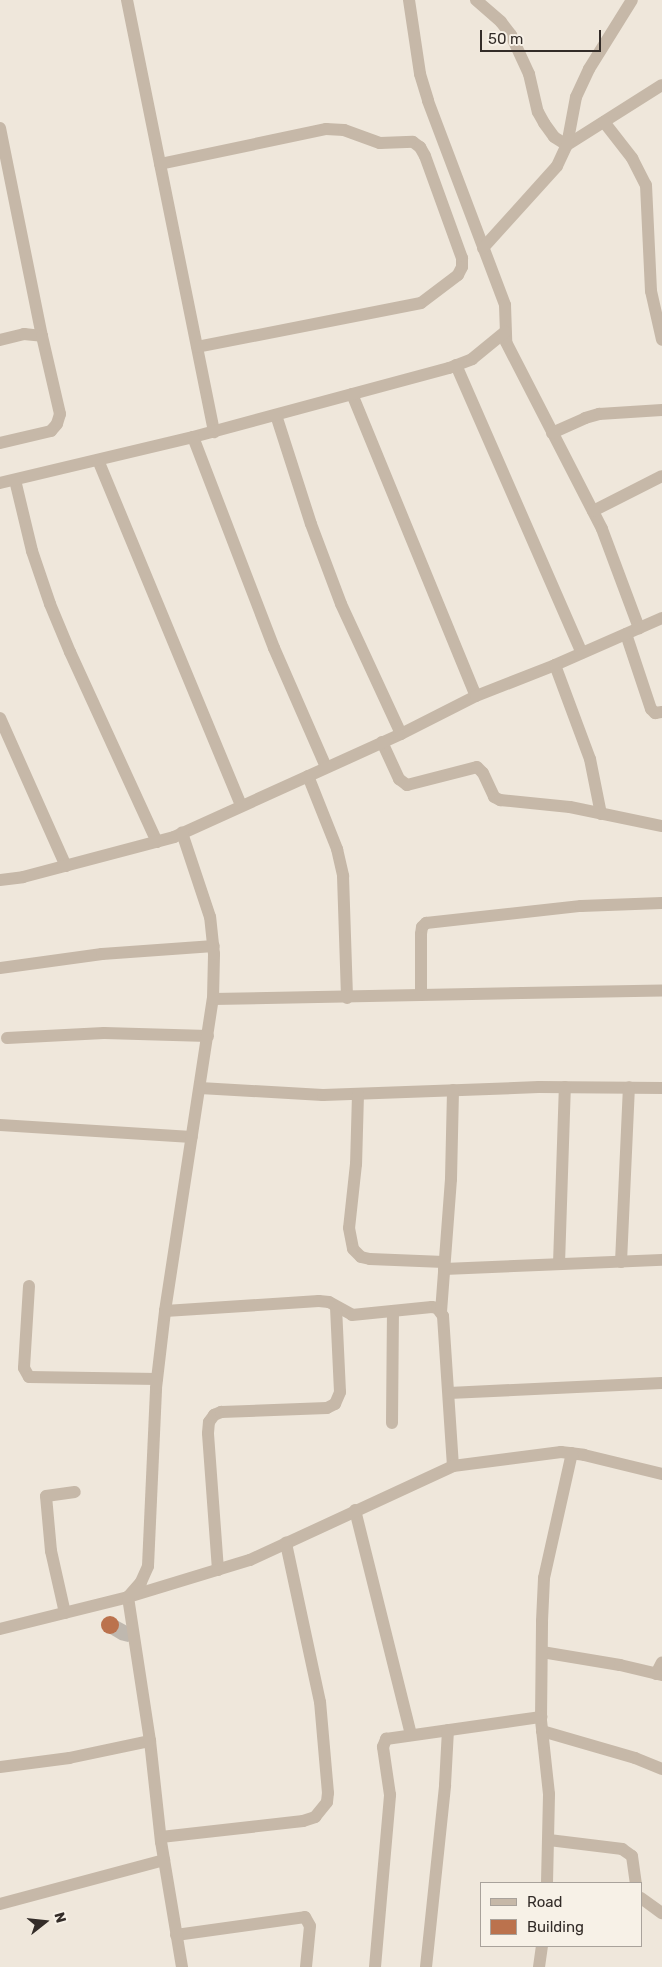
<!DOCTYPE html>
<html>
<head>
<meta charset="utf-8">
<style>
	body { margin:0 }
	#map { position:relative; width:662px; height:1967px; overflow:hidden; background:#efe7db; font-family:Rubik,sans-serif }
	div>[style] { position:absolute }
	.shadow>* { inset:0; background:#0003 }
	.building>* { inset:0; background:#bb724d }
	.round { border-radius:50% }
	.minor>* { height:12px; margin:-6px; padding:0 6px; transform-origin:6px; border-radius:6px; background:#c6b8a8 }
	span { translate:-50% -50%; white-space:nowrap; text-align:center; line-height:1.15; -webkit-text-stroke:4.5px #f7f1e7; paint-order:stroke }
	.legend { position:absolute; left:480px; top:1882px; width:162px; height:65px; box-sizing:border-box; background:#f7f1e7; border:1px solid #a9a29b; margin:0; padding:6px 9px; list-style:none; font-size:15px; color:#332c28 }
	.legend li { display:flex; align-items:center; gap:10px; height:25px }
	.legend b { width:25px; border:1px solid #a9a29b }
	.north { position:absolute; left:20px; top:1897px; width:50px; height:50px; -webkit-text-stroke:4px #f7f1e7; paint-order:stroke; rotate:74deg; font-size:14px; font-weight:700; line-height:20px; text-align:center; color:#332c28 }
	.north::after { content:''; display:block; margin:auto; width:18px; height:22px; background:#332c28; clip-path:polygon(50% 0,100% 100%,50% 72%,0 100%) }
	.scale { position:absolute; left:480px; top:30px; width:121px; height:22px; box-sizing:border-box; border:2px solid #332c28; border-top:0; padding-left:6px; font-size:15px; line-height:18px; white-space:nowrap; color:#332c28; -webkit-text-stroke:4px #f7f1e7; paint-order:stroke }
</style>
</head>
<body>
<div id="map">
	<div class="shadow">
		<i style="clip-path:polygon(111px 1617px,131px 1628px,131px 1640px,128px 1642px,120px 1640px,105px 1631px,102px 1628px,104px 1620px)"></i>
	</div>
	<div class="building">
		<i class="round" style="left:101px;top:1616px;width:18px;height:18px"></i>
	</div>
	<div class="minor">
		<i style="left:127px;top:0;width:441px;rotate:78.6deg"></i>
		<i style="left:409px;top:0;width:75px;rotate:81.5deg"></i>
		<i style="left:420px;top:74px;width:28px;rotate:73deg"></i>
		<i style="left:428px;top:101px;width:218px;rotate:69.3deg"></i>
		<i style="left:505px;top:305px;width:37px;rotate:88deg"></i>
		<i style="left:506px;top:342px;width:210px;rotate:62.8deg"></i>
		<i style="left:602px;top:529px;width:106px;rotate:69.5deg"></i>
		<i style="left:476px;top:0;width:33px;rotate:41deg"></i>
		<i style="left:501px;top:22px;width:16px;rotate:52deg"></i>
		<i style="left:511px;top:35px;width:43px;rotate:65.2deg"></i>
		<i style="left:529px;top:74px;width:39px;rotate:77deg"></i>
		<i style="left:538px;top:112px;width:13px;rotate:61deg"></i>
		<i style="left:544px;top:123px;width:17px;rotate:54deg"></i>
		<i style="left:554px;top:137px;width:15px;rotate:32deg"></i>
		<i style="left:567px;top:145px;width:112px;rotate:-32.3deg"></i>
		<i style="left:604px;top:122px;width:46px;rotate:52.1deg"></i>
		<i style="left:632px;top:158px;width:30px;rotate:63deg"></i>
		<i style="left:646px;top:185px;width:106px;rotate:87.3deg"></i>
		<i style="left:651px;top:291px;width:50px;rotate:77.3deg"></i>
		<i style="left:0;top:128px;width:212px;rotate:78.6deg"></i>
		<i style="left:160px;top:164px;width:170px;rotate:-11.9deg"></i>
		<i style="left:326px;top:129px;width:18px;rotate:3deg"></i>
		<i style="left:344px;top:130px;width:38px;rotate:20deg"></i>
		<i style="left:380px;top:143px;width:33px;rotate:-2deg"></i>
		<i style="left:413px;top:142px;width:9px;rotate:36deg"></i>
		<i style="left:420px;top:147px;width:10px;rotate:61deg"></i>
		<i style="left:425px;top:156px;width:109px;rotate:70.1deg"></i>
		<i style="left:462px;top:258px;width:9px;rotate:90deg"></i>
		<i style="left:462px;top:267px;width:9px;rotate:117deg"></i>
		<i style="left:458px;top:275px;width:46px;rotate:142.9deg"></i>
		<i style="left:421px;top:303px;width:228px;rotate:168.9deg"></i>
		<i style="left:483px;top:248px;width:110px;rotate:-47.9deg"></i>
		<i style="left:557px;top:166px;width:23px;rotate:-65deg"></i>
		<i style="left:567px;top:145px;width:49px;rotate:-79.4deg"></i>
		<i style="left:576px;top:97px;width:31px;rotate:-65deg"></i>
		<i style="left:589px;top:69px;width:81px;rotate:-58.1deg"></i>
		<i style="left:0;top:340px;width:25px;rotate:-14deg"></i>
		<i style="left:24px;top:334px;width:18px;rotate:6deg"></i>
		<i style="left:42px;top:336px;width:80px;rotate:77deg"></i>
		<i style="left:60px;top:414px;width:10px;rotate:107deg"></i>
		<i style="left:57px;top:424px;width:9px;rotate:131deg"></i>
		<i style="left:51px;top:431px;width:52px;rotate:166.8deg"></i>
		<i style="left:456px;top:365px;width:314px;rotate:66.4deg"></i>
		<i style="left:352px;top:394px;width:326px;rotate:67.7deg"></i>
		<i style="left:276px;top:415px;width:114px;rotate:72.2deg"></i>
		<i style="left:311px;top:524px;width:85px;rotate:69.4deg"></i>
		<i style="left:341px;top:604px;width:143px;rotate:65.2deg"></i>
		<i style="left:552px;top:433px;width:36px;rotate:-24deg"></i>
		<i style="left:585px;top:418px;width:15px;rotate:-16deg"></i>
		<i style="left:599px;top:414px;width:63px;rotate:-3.6deg"></i>
		<i style="left:193px;top:437px;width:265px;rotate:-15.1deg"></i>
		<i style="left:449px;top:368px;width:25px;rotate:-21deg"></i>
		<i style="left:472px;top:359px;width:43px;rotate:-39.3deg"></i>
		<i style="left:98px;top:460px;width:374px;rotate:67.5deg"></i>
		<i style="left:15px;top:480px;width:73px;rotate:76.5deg"></i>
		<i style="left:32px;top:551px;width:56px;rotate:71.2deg"></i>
		<i style="left:50px;top:604px;width:52px;rotate:67.4deg"></i>
		<i style="left:70px;top:652px;width:209px;rotate:65.4deg"></i>
		<i style="left:0;top:483px;width:198px;rotate:-13.4deg"></i>
		<i style="left:193px;top:437px;width:226px;rotate:69deg"></i>
		<i style="left:274px;top:648px;width:130px;rotate:66.4deg"></i>
		<i style="left:593px;top:511px;width:77px;rotate:-26.9deg"></i>
		<i style="left:626px;top:634px;width:79px;rotate:71.6deg"></i>
		<i style="left:651px;top:709px;width:6px;rotate:45deg"></i>
		<i style="left:655px;top:713px;width:7px;rotate:-8deg"></i>
		<i style="left:555px;top:665px;width:100px;rotate:69.6deg"></i>
		<i style="left:590px;top:759px;width:56px;rotate:78.7deg"></i>
		<i style="left:0;top:718px;width:162px;rotate:66deg"></i>
		<i style="left:382px;top:742px;width:41px;rotate:65.3deg"></i>
		<i style="left:399px;top:779px;width:10px;rotate:37deg"></i>
		<i style="left:407px;top:785px;width:72px;rotate:-14.4deg"></i>
		<i style="left:477px;top:767px;width:8px;rotate:45deg"></i>
		<i style="left:483px;top:773px;width:26px;rotate:65deg"></i>
		<i style="left:494px;top:797px;width:7px;rotate:27deg"></i>
		<i style="left:500px;top:800px;width:70px;rotate:5.7deg"></i>
		<i style="left:570px;top:807px;width:94px;rotate:11.7deg"></i>
		<i style="left:308px;top:776px;width:79px;rotate:68.3deg"></i>
		<i style="left:337px;top:849px;width:28px;rotate:77deg"></i>
		<i style="left:343px;top:876px;width:122px;rotate:88.1deg"></i>
		<i style="left:0;top:880px;width:23px;rotate:-7deg"></i>
		<i style="left:23px;top:877px;width:156px;rotate:-14.8deg"></i>
		<i style="left:174px;top:837px;width:249px;rotate:-24.4deg"></i>
		<i style="left:401px;top:734px;width:84px;rotate:-26.9deg"></i>
		<i style="left:476px;top:696px;width:85px;rotate:-21.4deg"></i>
		<i style="left:555px;top:665px;width:117px;rotate:-23.7deg"></i>
		<i style="left:0;top:968px;width:103px;rotate:-7.8deg"></i>
		<i style="left:102px;top:954px;width:112px;rotate:-4.1deg"></i>
		<i style="left:421px;top:995px;width:61px;rotate:-90deg"></i>
		<i style="left:421px;top:934px;width:7px;rotate:-82deg"></i>
		<i style="left:422px;top:927px;width:6px;rotate:-45deg"></i>
		<i style="left:426px;top:923px;width:156px;rotate:-6.3deg"></i>
		<i style="left:581px;top:906px;width:81px;rotate:-2.1deg"></i>
		<i style="left:213px;top:999px;width:449px;rotate:-1.1deg"></i>
		<i style="left:7px;top:1038px;width:97px;rotate:-3deg"></i>
		<i style="left:104px;top:1033px;width:104px;rotate:1.7deg"></i>
		<i style="left:200px;top:1088px;width:123px;rotate:3.3deg"></i>
		<i style="left:323px;top:1095px;width:216px;rotate:-2.1deg"></i>
		<i style="left:539px;top:1087px;width:123px;rotate:0.5deg"></i>
		<i style="left:358px;top:1094px;width:70px;rotate:91.6deg"></i>
		<i style="left:356px;top:1164px;width:64px;rotate:96.2deg"></i>
		<i style="left:349px;top:1228px;width:21px;rotate:79deg"></i>
		<i style="left:353px;top:1249px;width:11px;rotate:45deg"></i>
		<i style="left:361px;top:1257px;width:9px;rotate:13deg"></i>
		<i style="left:370px;top:1259px;width:74px;rotate:2.3deg"></i>
		<i style="left:0;top:1125px;width:192px;rotate:3.6deg"></i>
		<i style="left:621px;top:1262px;width:175px;rotate:-87.4deg"></i>
		<i style="left:559px;top:1264px;width:177px;rotate:-88.1deg"></i>
		<i style="left:444px;top:1269px;width:218px;rotate:-2.4deg"></i>
		<i style="left:29px;top:1286px;width:82px;rotate:93.5deg"></i>
		<i style="left:24px;top:1368px;width:10px;rotate:61deg"></i>
		<i style="left:29px;top:1377px;width:128px;rotate:0.9deg"></i>
		<i style="left:165px;top:1311px;width:154px;rotate:-3.7deg"></i>
		<i style="left:319px;top:1301px;width:10px;rotate:6deg"></i>
		<i style="left:329px;top:1302px;width:26px;rotate:29deg"></i>
		<i style="left:352px;top:1315px;width:80px;rotate:-5.7deg"></i>
		<i style="left:432px;top:1307px;width:5px;rotate:11deg"></i>
		<i style="left:437px;top:1308px;width:10px;rotate:53deg"></i>
		<i style="left:443px;top:1316px;width:150px;rotate:86.2deg"></i>
		<i style="left:441px;top:1312px;width:133px;rotate:-85.7deg"></i>
		<i style="left:451px;top:1179px;width:89px;rotate:-88.7deg"></i>
		<i style="left:449px;top:1393px;width:213px;rotate:-2.7deg"></i>
		<i style="left:392px;top:1423px;width:112px;rotate:-89.5deg"></i>
		<i style="left:355px;top:1510px;width:232px;rotate:76deg"></i>
		<i style="left:218px;top:1570px;width:137px;rotate:-94.2deg"></i>
		<i style="left:208px;top:1433px;width:11px;rotate:-85deg"></i>
		<i style="left:209px;top:1422px;width:9px;rotate:-54deg"></i>
		<i style="left:214px;top:1415px;width:8px;rotate:-23deg"></i>
		<i style="left:221px;top:1412px;width:106px;rotate:-2.2deg"></i>
		<i style="left:327px;top:1408px;width:9px;rotate:-27deg"></i>
		<i style="left:335px;top:1404px;width:13px;rotate:-67deg"></i>
		<i style="left:340px;top:1392px;width:85px;rotate:-92.7deg"></i>
		<i style="left:65px;top:1613px;width:64px;rotate:-102.7deg"></i>
		<i style="left:51px;top:1551px;width:55px;rotate:-95.2deg"></i>
		<i style="left:46px;top:1496px;width:29px;rotate:-8deg"></i>
		<i style="left:0;top:1629px;width:132px;rotate:-14deg"></i>
		<i style="left:128px;top:1597px;width:127px;rotate:-16.9deg"></i>
		<i style="left:250px;top:1560px;width:224px;rotate:-24.8deg"></i>
		<i style="left:453px;top:1466px;width:109px;rotate:-7.4deg"></i>
		<i style="left:561px;top:1452px;width:23px;rotate:7deg"></i>
		<i style="left:584px;top:1455px;width:80px;rotate:13.7deg"></i>
		<i style="left:542px;top:1652px;width:79px;rotate:9.5deg"></i>
		<i style="left:620px;top:1665px;width:43px;rotate:13.4deg"></i>
		<i style="left:656px;top:1674px;width:13px;rotate:-63deg"></i>
		<i style="left:542px;top:1731px;width:97px;rotate:16.2deg"></i>
		<i style="left:635px;top:1758px;width:29px;rotate:22deg"></i>
		<i style="left:0;top:1767px;width:70px;rotate:-7.4deg"></i>
		<i style="left:69px;top:1758px;width:83px;rotate:-11.9deg"></i>
		<i style="left:161px;top:1837px;width:143px;rotate:-6.4deg"></i>
		<i style="left:303px;top:1821px;width:13px;rotate:-18deg"></i>
		<i style="left:315px;top:1817px;width:19px;rotate:-51deg"></i>
		<i style="left:327px;top:1802px;width:9px;rotate:-84deg"></i>
		<i style="left:328px;top:1793px;width:91px;rotate:-95deg"></i>
		<i style="left:320px;top:1702px;width:163px;rotate:-102.1deg"></i>
		<i style="left:549px;top:1840px;width:74px;rotate:7deg"></i>
		<i style="left:622px;top:1849px;width:12px;rotate:35deg"></i>
		<i style="left:632px;top:1856px;width:27px;rotate:82deg"></i>
		<i style="left:547px;top:1883px;width:89px;rotate:-88.7deg"></i>
		<i style="left:549px;top:1794px;width:74px;rotate:-96.2deg"></i>
		<i style="left:541px;top:1720px;width:99px;rotate:-89.4deg"></i>
		<i style="left:542px;top:1621px;width:43px;rotate:-87.3deg"></i>
		<i style="left:544px;top:1578px;width:128px;rotate:-77.4deg"></i>
		<i style="left:641px;top:1898px;width:26px;rotate:36deg"></i>
		<i style="left:0;top:1904px;width:170px;rotate:-15deg"></i>
		<i style="left:176px;top:1935px;width:130px;rotate:-7.9deg"></i>
		<i style="left:305px;top:1917px;width:10px;rotate:61deg"></i>
		<i style="left:310px;top:1926px;width:41px;rotate:95.6deg"></i>
		<i style="left:182px;top:1967px;width:127px;rotate:-99.5deg"></i>
		<i style="left:161px;top:1842px;width:102px;rotate:-96.2deg"></i>
		<i style="left:150px;top:1741px;width:146px;rotate:-98.7deg"></i>
		<i style="left:128px;top:1597px;width:20px;rotate:-49deg"></i>
		<i style="left:141px;top:1582px;width:17px;rotate:-66deg"></i>
		<i style="left:148px;top:1566px;width:178px;rotate:-87.4deg"></i>
		<i style="left:156px;top:1388px;width:78px;rotate:-83.3deg"></i>
		<i style="left:165px;top:1311px;width:316px;rotate:-81.3deg"></i>
		<i style="left:213px;top:999px;width:45px;rotate:-88.7deg"></i>
		<i style="left:214px;top:954px;width:37px;rotate:-96deg"></i>
		<i style="left:210px;top:917px;width:89px;rotate:-108.4deg"></i>
		<i style="left:375px;top:1967px;width:173px;rotate:-85deg"></i>
		<i style="left:390px;top:1795px;width:49px;rotate:-98.3deg"></i>
		<i style="left:383px;top:1747px;width:9px;rotate:-69deg"></i>
		<i style="left:386px;top:1739px;width:157px;rotate:-8.1deg"></i>
		<i style="left:426px;top:1967px;width:183px;rotate:-84deg"></i>
		<i style="left:445px;top:1785px;width:55px;rotate:-86.9deg"></i>
		<i style="left:539px;top:1967px;width:21px;rotate:-82deg"></i>
	</div>
	<ul class="legend">
	<li><b style="height:6px;background:#c6b8a8"></b>Road</li>
	<li><b style="height:14px;background:#bb724d"></b>Building</li>
	</ul>
	<div class="north">N</div>
	<div class="scale">50 m</div>
</div>
</body>
</html>
